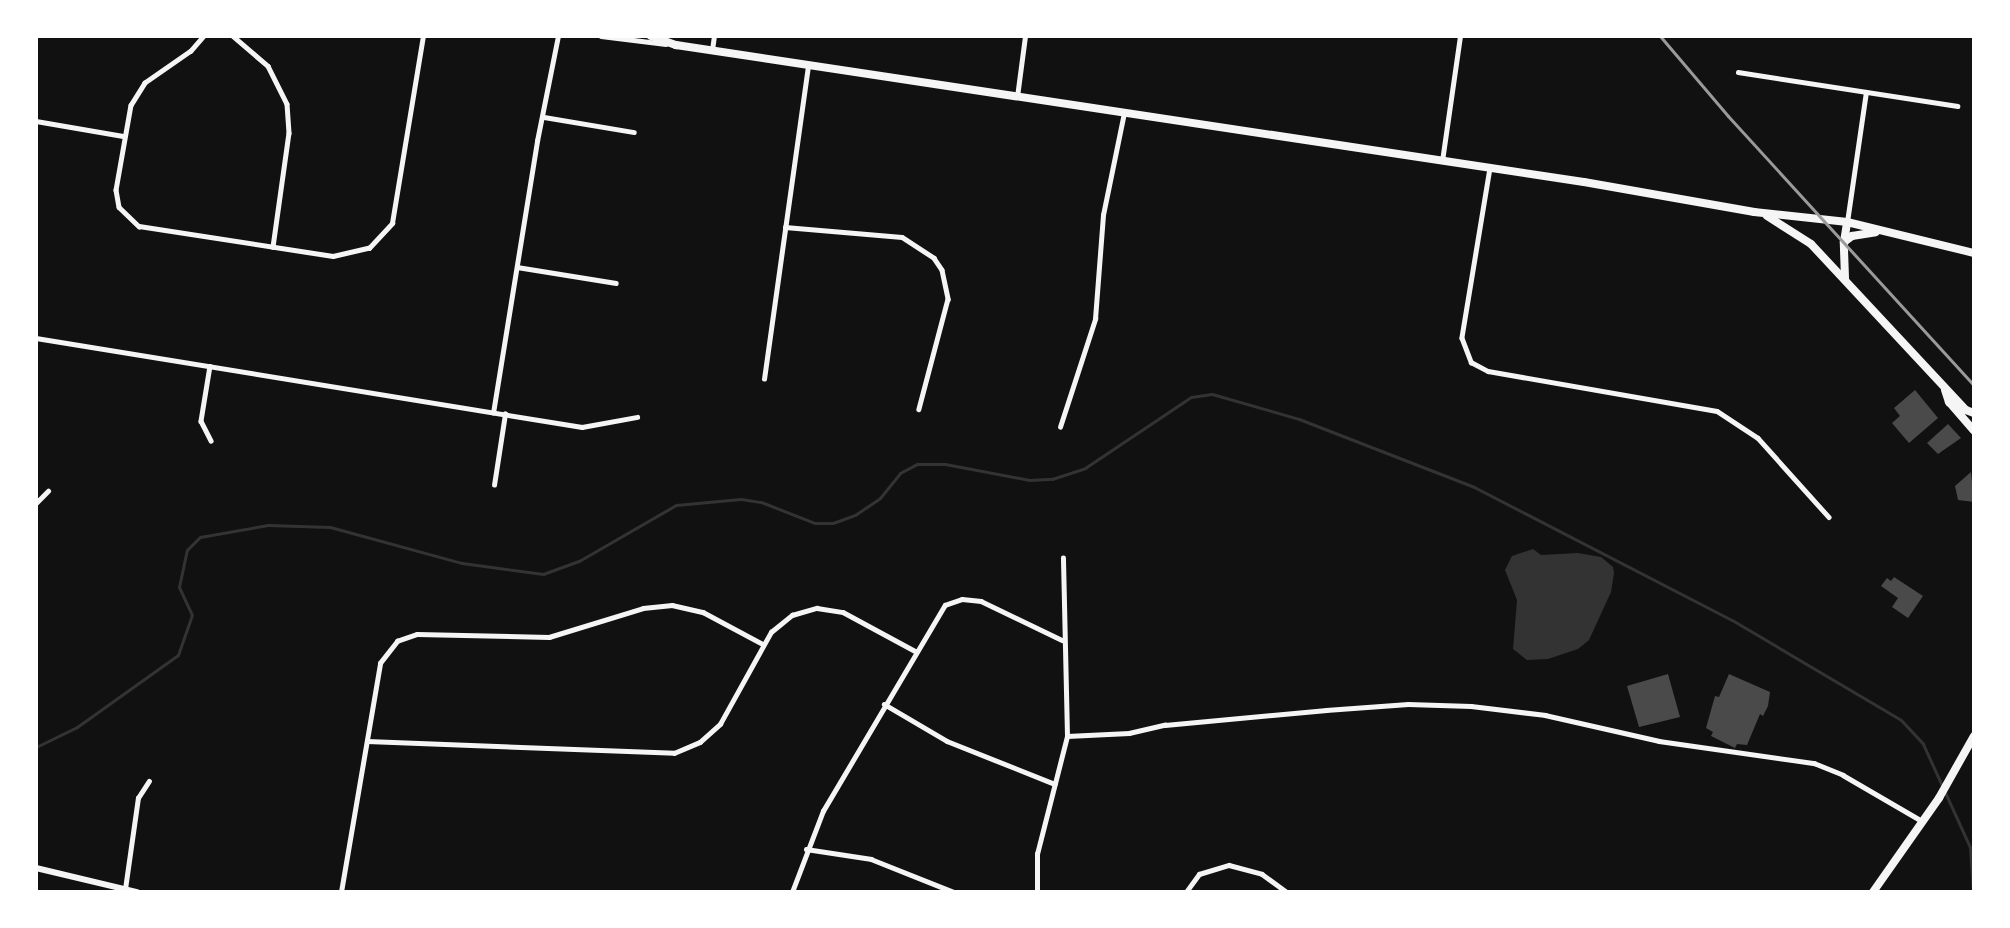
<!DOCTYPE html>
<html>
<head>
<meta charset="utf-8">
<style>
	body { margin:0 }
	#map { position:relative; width:2010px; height:928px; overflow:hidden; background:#111; font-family:"Open Sans",sans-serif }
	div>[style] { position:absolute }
	.water>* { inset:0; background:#333 }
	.stream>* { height:3px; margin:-1.5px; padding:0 1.5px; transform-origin:1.5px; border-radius:1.5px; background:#333 }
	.building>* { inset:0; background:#4a4a4a }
	.minor>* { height:4.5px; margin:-2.25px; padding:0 2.25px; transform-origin:2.25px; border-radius:2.25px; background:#f5f5f5 }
	.tertiary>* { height:6px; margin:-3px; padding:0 3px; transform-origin:3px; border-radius:3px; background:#f5f5f5 }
	.primary>* { height:8px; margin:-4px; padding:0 4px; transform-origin:4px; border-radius:4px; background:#f5f5f5 }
	.rail>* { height:3px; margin:-1.5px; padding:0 1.5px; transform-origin:1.5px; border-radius:1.5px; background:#9a9a9a }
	span { translate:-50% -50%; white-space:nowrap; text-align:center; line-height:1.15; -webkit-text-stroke:6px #fff; paint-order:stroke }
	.frame { position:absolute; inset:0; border:38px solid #fff; pointer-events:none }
</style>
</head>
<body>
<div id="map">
	<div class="water">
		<i style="clip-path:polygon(1533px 549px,1541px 555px,1578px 553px,1601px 557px,1613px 567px,1614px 573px,1611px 592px,1589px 640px,1578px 649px,1548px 659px,1527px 660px,1513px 649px,1517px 600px,1505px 570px,1512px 556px)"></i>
	</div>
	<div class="stream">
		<i style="left:36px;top:747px;width:46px;rotate:-26deg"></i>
		<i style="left:77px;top:727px;width:124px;rotate:-35.5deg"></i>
		<i style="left:178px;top:655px;width:42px;rotate:-70.7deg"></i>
		<i style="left:192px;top:615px;width:31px;rotate:-115deg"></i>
		<i style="left:179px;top:587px;width:38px;rotate:-78deg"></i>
		<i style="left:187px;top:550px;width:18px;rotate:-45deg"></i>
		<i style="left:200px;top:537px;width:69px;rotate:-10deg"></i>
		<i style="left:268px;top:525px;width:62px;rotate:1.8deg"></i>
		<i style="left:330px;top:527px;width:137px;rotate:15.3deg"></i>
		<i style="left:462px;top:563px;width:82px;rotate:7.7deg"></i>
		<i style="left:543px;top:574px;width:38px;rotate:-20deg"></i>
		<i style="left:579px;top:561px;width:112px;rotate:-30deg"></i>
		<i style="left:676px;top:505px;width:65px;rotate:-5.3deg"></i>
		<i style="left:741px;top:499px;width:20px;rotate:9deg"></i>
		<i style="left:761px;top:502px;width:58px;rotate:21.3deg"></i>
		<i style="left:815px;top:523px;width:18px"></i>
		<i style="left:833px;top:523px;width:23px;rotate:-20deg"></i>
		<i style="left:855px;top:515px;width:30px;rotate:-34deg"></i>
		<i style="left:880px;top:498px;width:32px;rotate:-51deg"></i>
		<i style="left:900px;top:473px;width:19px;rotate:-28deg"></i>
		<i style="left:917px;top:464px;width:28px"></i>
		<i style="left:945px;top:464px;width:86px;rotate:10.7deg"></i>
		<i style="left:1030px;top:480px;width:22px;rotate:-3deg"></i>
		<i style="left:1052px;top:479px;width:35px;rotate:-18deg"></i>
		<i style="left:1085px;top:468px;width:128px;rotate:-33.8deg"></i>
		<i style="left:1191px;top:397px;width:21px;rotate:-8deg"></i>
		<i style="left:1212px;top:394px;width:91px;rotate:16deg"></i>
		<i style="left:1299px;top:419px;width:188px;rotate:21.2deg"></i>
		<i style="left:1474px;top:487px;width:290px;rotate:27.3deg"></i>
		<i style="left:1732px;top:620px;width:196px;rotate:30.6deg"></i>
		<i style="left:1901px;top:720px;width:33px;rotate:47deg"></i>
		<i style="left:1923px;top:744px;width:113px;rotate:65.5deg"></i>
		<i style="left:1970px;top:847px;width:45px;rotate:86.2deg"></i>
	</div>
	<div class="building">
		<i style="clip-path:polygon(1915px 390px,1938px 418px,1909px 443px,1892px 423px,1900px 416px,1894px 408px)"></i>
		<i style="clip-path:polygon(1948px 424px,1961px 438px,1938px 454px,1927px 443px)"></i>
		<i style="clip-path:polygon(1971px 472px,1974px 502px,1958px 500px,1955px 486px)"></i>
		<i style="clip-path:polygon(1894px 577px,1923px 596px,1908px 618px,1892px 607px,1898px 598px,1881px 586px,1887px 578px,1891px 581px)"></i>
		<i style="clip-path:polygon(1668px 674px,1680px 717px,1639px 727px,1627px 686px)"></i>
		<i style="clip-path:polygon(1729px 674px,1770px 692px,1768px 706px,1763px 716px,1760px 714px,1747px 745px,1737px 744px,1735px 748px,1711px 736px,1713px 732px,1706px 728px,1715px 696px,1719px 697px)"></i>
	</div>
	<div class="minor">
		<i style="left:204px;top:36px;width:20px;rotate:131deg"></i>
		<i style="left:191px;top:51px;width:56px;rotate:145.2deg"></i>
		<i style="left:145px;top:83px;width:26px;rotate:122deg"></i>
		<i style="left:131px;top:105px;width:86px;rotate:100deg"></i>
		<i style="left:116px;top:190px;width:17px;rotate:80deg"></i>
		<i style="left:119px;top:207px;width:28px;rotate:44deg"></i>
		<i style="left:139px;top:226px;width:196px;rotate:8.8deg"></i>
		<i style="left:333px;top:256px;width:37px;rotate:-13deg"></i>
		<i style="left:369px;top:248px;width:34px;rotate:-47deg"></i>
		<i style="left:392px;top:223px;width:190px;rotate:-80.6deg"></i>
		<i style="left:233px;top:36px;width:46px;rotate:40.6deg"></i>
		<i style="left:268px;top:66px;width:42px;rotate:63.4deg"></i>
		<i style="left:287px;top:104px;width:29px;rotate:86deg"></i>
		<i style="left:289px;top:133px;width:115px;rotate:98deg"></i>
		<i style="left:601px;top:36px;width:65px;rotate:7deg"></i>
		<i style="left:712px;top:50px;width:14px;rotate:-82deg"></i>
		<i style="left:1738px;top:72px;width:222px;rotate:8.8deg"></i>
		<i style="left:1017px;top:97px;width:62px;rotate:-82.5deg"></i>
		<i style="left:544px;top:117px;width:91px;rotate:9.5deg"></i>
		<i style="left:36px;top:121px;width:88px;rotate:9.8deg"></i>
		<i style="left:1442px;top:161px;width:126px;rotate:-81.8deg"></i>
		<i style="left:1490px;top:168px;width:172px;rotate:99.4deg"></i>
		<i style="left:1462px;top:338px;width:26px;rotate:69deg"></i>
		<i style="left:1471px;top:362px;width:19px;rotate:28deg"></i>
		<i style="left:1488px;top:371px;width:232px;rotate:9.9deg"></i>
		<i style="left:1717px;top:411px;width:49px;rotate:33.4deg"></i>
		<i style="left:1758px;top:438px;width:106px;rotate:48.1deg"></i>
		<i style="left:1847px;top:222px;width:131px;rotate:-81.7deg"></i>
		<i style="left:785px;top:227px;width:117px;rotate:4.9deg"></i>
		<i style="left:902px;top:237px;width:38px;rotate:33deg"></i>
		<i style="left:934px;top:258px;width:14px;rotate:56deg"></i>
		<i style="left:942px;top:270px;width:30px;rotate:78deg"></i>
		<i style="left:948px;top:299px;width:114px;rotate:104.8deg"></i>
		<i style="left:517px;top:267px;width:100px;rotate:9.2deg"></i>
		<i style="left:36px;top:338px;width:553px;rotate:9.26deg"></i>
		<i style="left:582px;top:427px;width:56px;rotate:-10.3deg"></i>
		<i style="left:210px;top:366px;width:56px;rotate:99.3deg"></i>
		<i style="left:201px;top:421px;width:22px;rotate:63deg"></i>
		<i style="left:764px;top:379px;width:317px;rotate:-82deg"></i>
		<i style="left:493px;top:413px;width:276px;rotate:-80.8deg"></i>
		<i style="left:537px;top:141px;width:107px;rotate:-78.7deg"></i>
		<i style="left:1060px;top:427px;width:114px;rotate:-72deg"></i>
		<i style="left:1095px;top:319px;width:104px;rotate:-85.6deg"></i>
		<i style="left:1103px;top:215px;width:104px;rotate:-78.4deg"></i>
		<i style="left:494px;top:485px;width:72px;rotate:-81.2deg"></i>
		<i style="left:36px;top:503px;width:17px;rotate:-45deg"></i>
		<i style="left:884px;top:704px;width:73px;rotate:30.4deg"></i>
		<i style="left:947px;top:741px;width:116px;rotate:21.7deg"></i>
		<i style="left:1067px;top:736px;width:62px;rotate:-2.8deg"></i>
		<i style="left:1129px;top:733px;width:37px;rotate:-13deg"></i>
		<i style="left:1165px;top:725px;width:162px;rotate:-5.3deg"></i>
		<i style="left:1326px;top:710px;width:82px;rotate:-4.2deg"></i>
		<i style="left:1408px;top:704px;width:63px;rotate:1.8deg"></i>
		<i style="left:1471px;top:706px;width:75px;rotate:6.9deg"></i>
		<i style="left:1545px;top:715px;width:117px;rotate:12.8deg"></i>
		<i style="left:1659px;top:741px;width:157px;rotate:8.1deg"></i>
		<i style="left:1814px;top:763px;width:31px;rotate:22deg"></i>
		<i style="left:1843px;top:775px;width:91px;rotate:30.2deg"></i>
		<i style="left:367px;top:741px;width:307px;rotate:2.2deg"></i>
		<i style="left:674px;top:753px;width:28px;rotate:-23deg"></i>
		<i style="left:700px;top:742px;width:27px;rotate:-42deg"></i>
		<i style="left:720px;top:724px;width:105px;rotate:-61deg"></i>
		<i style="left:771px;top:632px;width:27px;rotate:-39deg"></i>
		<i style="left:792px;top:615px;width:26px;rotate:-16deg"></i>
		<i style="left:817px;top:608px;width:26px;rotate:9deg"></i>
		<i style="left:843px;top:612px;width:82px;rotate:28.4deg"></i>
		<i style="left:806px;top:849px;width:66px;rotate:8.7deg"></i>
		<i style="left:871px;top:859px;width:89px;rotate:21.7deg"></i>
		<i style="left:125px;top:889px;width:92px;rotate:-81.9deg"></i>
		<i style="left:138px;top:798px;width:20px;rotate:-57deg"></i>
		<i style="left:341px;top:892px;width:232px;rotate:-80.3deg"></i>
		<i style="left:380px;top:663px;width:28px;rotate:-52deg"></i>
		<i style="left:397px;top:641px;width:21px;rotate:-19deg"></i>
		<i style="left:417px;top:634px;width:132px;rotate:1.3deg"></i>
		<i style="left:549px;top:637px;width:98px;rotate:-17.1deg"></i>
		<i style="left:643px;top:608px;width:29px;rotate:-6deg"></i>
		<i style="left:672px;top:605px;width:32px;rotate:13deg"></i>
		<i style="left:703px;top:612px;width:68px;rotate:28.1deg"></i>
		<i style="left:792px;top:892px;width:87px;rotate:-69.1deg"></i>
		<i style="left:823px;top:811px;width:239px;rotate:-59.4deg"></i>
		<i style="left:945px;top:605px;width:18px;rotate:-19deg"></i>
		<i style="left:962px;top:599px;width:19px;rotate:6deg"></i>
		<i style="left:981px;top:601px;width:90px;rotate:25.7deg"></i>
		<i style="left:1037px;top:892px;width:38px;rotate:-90deg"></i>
		<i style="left:1037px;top:854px;width:122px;rotate:-75.7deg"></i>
		<i style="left:1067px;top:736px;width:178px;rotate:-91.3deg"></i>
		<i style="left:1186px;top:892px;width:22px;rotate:-54deg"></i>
		<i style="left:1199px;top:874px;width:31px;rotate:-17deg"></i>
		<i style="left:1229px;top:865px;width:34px;rotate:15deg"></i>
		<i style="left:1262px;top:874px;width:31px;rotate:36deg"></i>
	</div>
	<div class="tertiary">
		<i style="left:36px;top:868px;width:104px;rotate:13.4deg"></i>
	</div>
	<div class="primary">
		<i style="left:651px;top:36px;width:27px;rotate:20deg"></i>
		<i style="left:676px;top:45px;width:918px;rotate:8.58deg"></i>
		<i style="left:1584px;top:182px;width:173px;rotate:10deg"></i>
		<i style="left:1754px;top:212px;width:94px;rotate:6.1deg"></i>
		<i style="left:1847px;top:222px;width:131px;rotate:13.7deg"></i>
		<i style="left:1767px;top:216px;width:52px;rotate:32.5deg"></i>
		<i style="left:1811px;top:244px;width:227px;rotate:47deg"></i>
		<i style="left:1966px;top:410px;width:9px;rotate:21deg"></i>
		<i style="left:1844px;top:242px;width:20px;rotate:-81deg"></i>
		<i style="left:1845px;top:278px;width:36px;rotate:-92deg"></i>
		<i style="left:1844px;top:242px;width:10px;rotate:-37deg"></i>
		<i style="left:1852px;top:236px;width:24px;rotate:-9deg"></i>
		<i style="left:1945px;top:390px;width:13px;rotate:72deg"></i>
		<i style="left:1949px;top:402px;width:38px;rotate:49deg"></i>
		<i style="left:1873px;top:892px;width:115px;rotate:-54.9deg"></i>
		<i style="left:1939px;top:798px;width:71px;rotate:-60.6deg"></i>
	</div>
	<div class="rail">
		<i style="left:1660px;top:36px;width:105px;rotate:49.6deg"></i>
		<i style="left:1728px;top:116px;width:365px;rotate:47.6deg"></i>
	</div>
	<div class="frame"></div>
</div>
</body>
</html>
